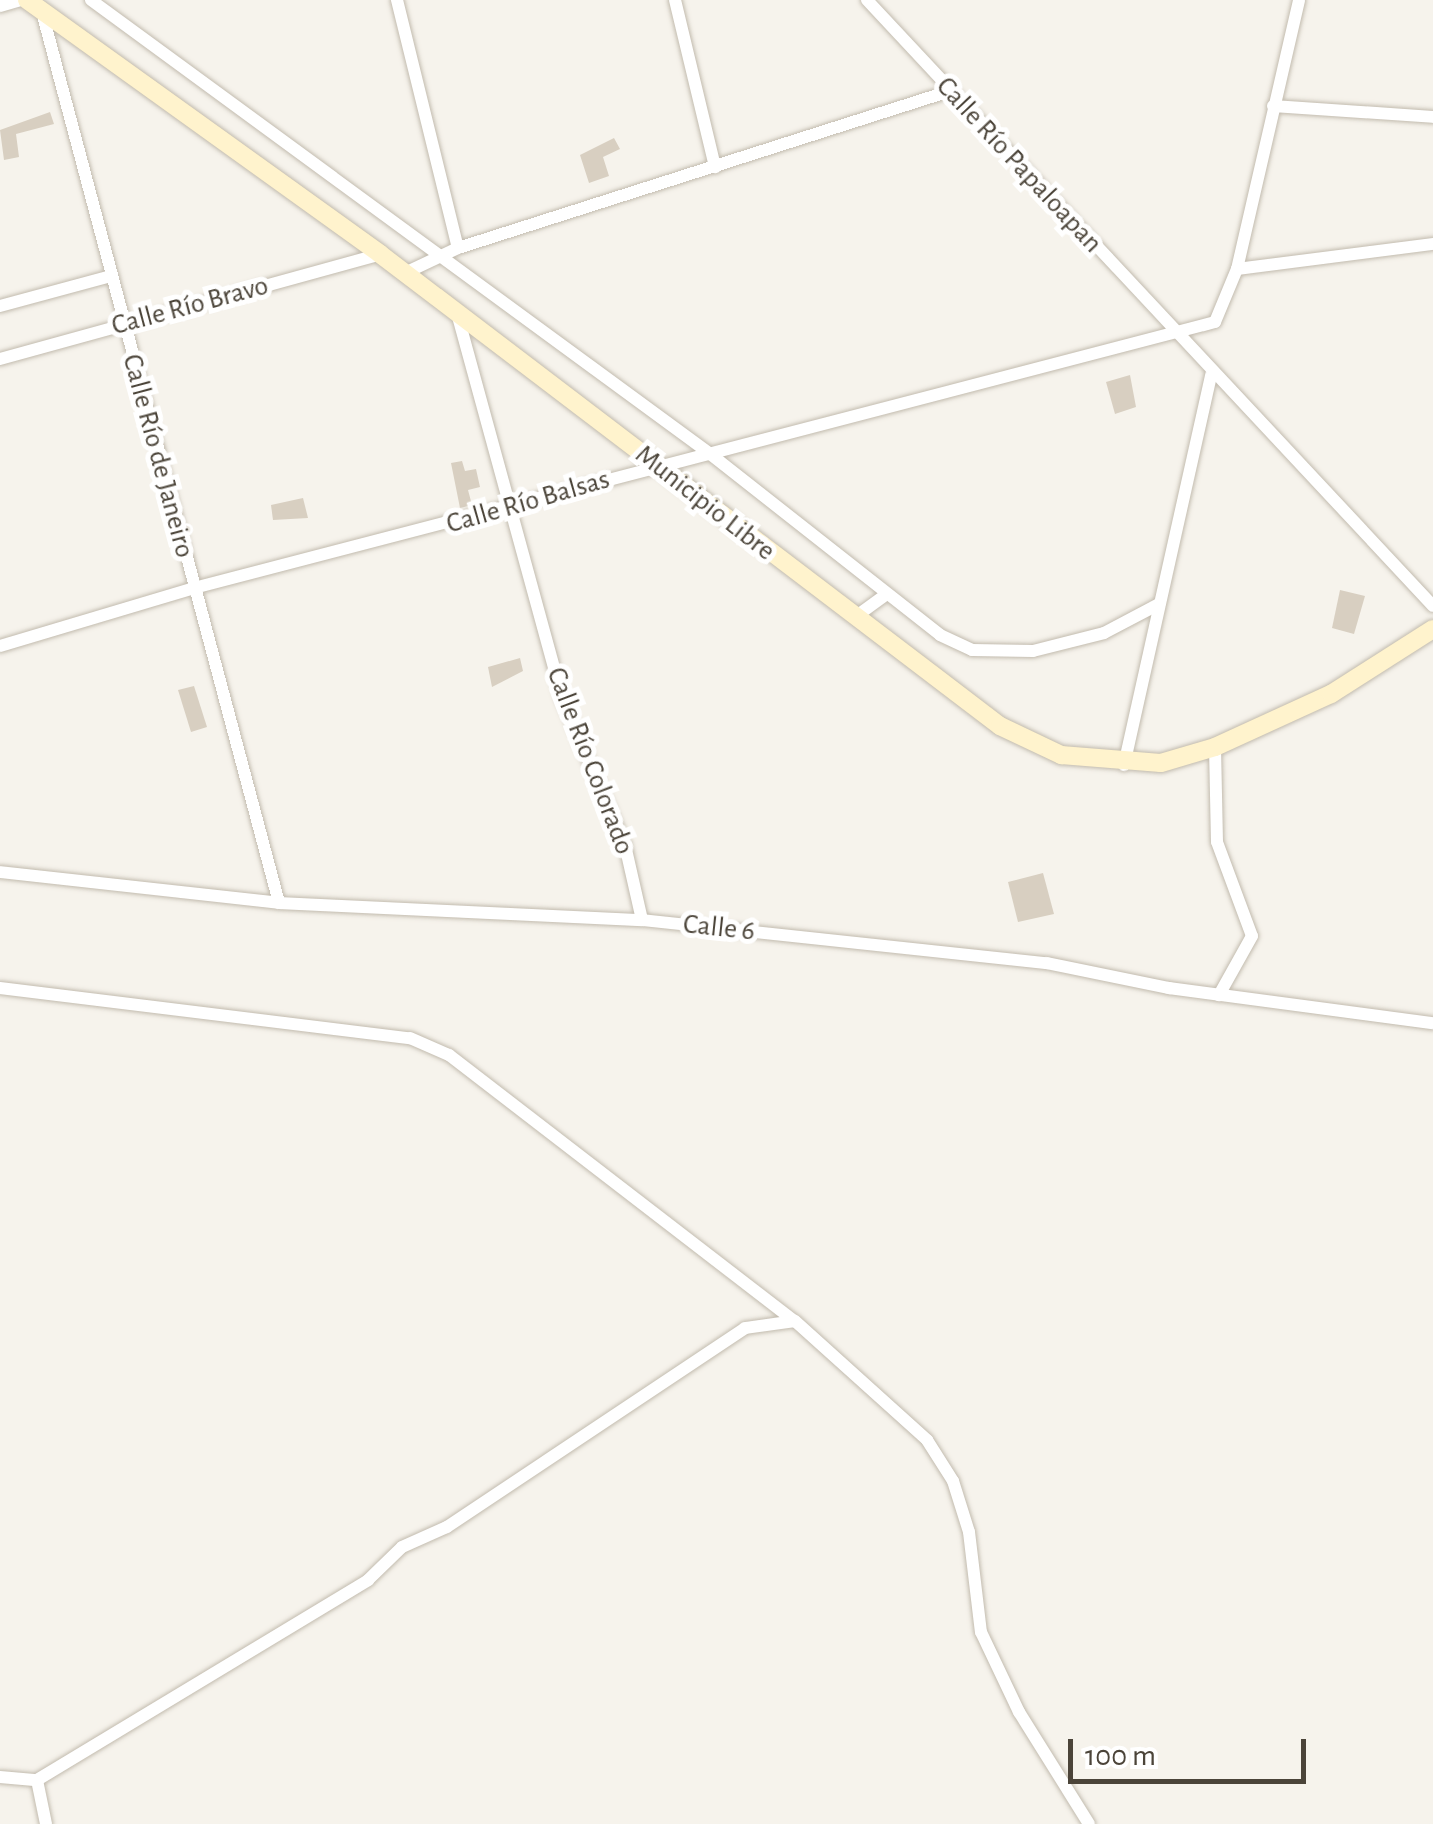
<!DOCTYPE html>
<html>
<head>
<meta charset="utf-8">
<style>
	body { margin:0 }
	#map { position:relative; width:1433px; height:1824px; overflow:hidden; background:#f6f3ec; font-family:"Alegreya Sans",sans-serif }
	div>[style] { position:absolute }
	.building>* { inset:0; background:#d8cfc1 }
	.roads { filter:drop-shadow(0 0 2px #c2bbae) drop-shadow(0 0 2px #c2bbae) }
	.street>* { height:12px; margin:-6px; padding:0 6px; transform-origin:6px; border-radius:6px; background:#fff }
	.secondary>* { height:18px; margin:-9px; padding:0 9px; transform-origin:9px; border-radius:9px; background:#fff3cd }
	span { translate:-50% -50%; white-space:nowrap; text-align:center; line-height:1.15; -webkit-text-stroke:10px #fff; paint-order:stroke }
	.street-label { font-size:28px; color:#4b4439 }
	.scale { position:absolute; left:1068px; top:1739px; width:238px; height:45px; box-sizing:border-box; border:5px solid #4b4439; border-top:0; padding-left:12px; font-size:30px; line-height:35px; white-space:nowrap; color:#4b4439; -webkit-text-stroke:8px #fff; paint-order:stroke }
</style>
</head>
<body>
<div id="map">
	<div class="building">
		<i style="clip-path:polygon(50px 112px,54px 124px,16px 134px,19px 157px,4px 160px,0 130px)"></i>
		<i style="clip-path:polygon(614px 138px,620px 149px,603px 157px,609px 176px,589px 183px,580px 155px)"></i>
		<i style="clip-path:polygon(1130px 375px,1136px 407px,1115px 414px,1106px 382px)"></i>
		<i style="clip-path:polygon(462px 461px,465px 471px,476px 469px,480px 487px,468px 490px,472px 505px,460px 508px,451px 463px)"></i>
		<i style="clip-path:polygon(303px 498px,308px 518px,273px 520px,271px 505px)"></i>
		<i style="clip-path:polygon(1340px 590px,1365px 596px,1354px 634px,1332px 628px)"></i>
		<i style="clip-path:polygon(520px 658px,523px 671px,492px 687px,488px 667px)"></i>
		<i style="clip-path:polygon(194px 686px,207px 727px,191px 732px,178px 690px)"></i>
		<i style="clip-path:polygon(1043px 873px,1054px 914px,1018px 922px,1008px 882px)"></i>
	</div>
	<div class="roads">
		<div class="street">
			<i style="left:91px;top:0;width:766px;rotate:36.24deg"></i>
			<i style="left:709px;top:453px;width:294px;rotate:38.2deg"></i>
			<i style="left:940px;top:635px;width:35px;rotate:25deg"></i>
			<i style="left:972px;top:650px;width:61px;rotate:0.9deg"></i>
			<i style="left:1033px;top:651px;width:73px;rotate:-14.2deg"></i>
			<i style="left:1104px;top:633px;width:62px;rotate:-27.8deg"></i>
			<i style="left:397px;top:0;width:255px;rotate:76.2deg"></i>
			<i style="left:675px;top:0;width:172px;rotate:76.5deg"></i>
			<i style="left:867px;top:0;width:829px;rotate:46.95deg"></i>
			<i style="left:0;top:6px;width:22px;rotate:-16deg"></i>
			<i style="left:42px;top:12px;width:922px;rotate:75.1deg"></i>
			<i style="left:1273px;top:106px;width:160px;rotate:3.9deg"></i>
			<i style="left:1237px;top:269px;width:198px;rotate:-7.3deg"></i>
			<i style="left:405px;top:273px;width:59px;rotate:-25.3deg"></i>
			<i style="left:458px;top:248px;width:516px;rotate:-17.7deg"></i>
			<i style="left:0;top:306px;width:115px;rotate:-15.1deg"></i>
			<i style="left:457px;top:313px;width:399px;rotate:74.7deg"></i>
			<i style="left:562px;top:698px;width:160px;rotate:66.8deg"></i>
			<i style="left:625px;top:845px;width:77px;rotate:77.2deg"></i>
			<i style="left:0;top:359px;width:394px;rotate:-15.4deg"></i>
			<i style="left:855px;top:617px;width:39px;rotate:-36deg"></i>
			<i style="left:0;top:646px;width:202px;rotate:-16.6deg"></i>
			<i style="left:194px;top:588px;width:1055px;rotate:-14.6deg"></i>
			<i style="left:1215px;top:322px;width:57px;rotate:-67.5deg"></i>
			<i style="left:1237px;top:269px;width:276px;rotate:-77deg"></i>
			<i style="left:1215px;top:747px;width:95px;rotate:88.8deg"></i>
			<i style="left:1217px;top:842px;width:100px;rotate:69.6deg"></i>
			<i style="left:1252px;top:936px;width:68px;rotate:119.2deg"></i>
			<i style="left:1124px;top:765px;width:400px;rotate:-77.4deg"></i>
			<i style="left:0;top:872px;width:281px;rotate:6.3deg"></i>
			<i style="left:279px;top:903px;width:363px;rotate:2.7deg"></i>
			<i style="left:642px;top:920px;width:407px;rotate:6.1deg"></i>
			<i style="left:1047px;top:963px;width:125px;rotate:11.6deg"></i>
			<i style="left:1169px;top:988px;width:266px;rotate:7.6deg"></i>
			<i style="left:0;top:988px;width:413px;rotate:7deg"></i>
			<i style="left:410px;top:1038px;width:43px;rotate:23.6deg"></i>
			<i style="left:449px;top:1055px;width:436px;rotate:37.6deg"></i>
			<i style="left:795px;top:1321px;width:178px;rotate:42deg"></i>
			<i style="left:927px;top:1440px;width:49px;rotate:57.6deg"></i>
			<i style="left:953px;top:1481px;width:53px;rotate:72.6deg"></i>
			<i style="left:969px;top:1532px;width:101px;rotate:83.2deg"></i>
			<i style="left:981px;top:1632px;width:89px;rotate:64.6deg"></i>
			<i style="left:1019px;top:1712px;width:132px;rotate:58deg"></i>
			<i style="left:0;top:1777px;width:37px;rotate:5deg"></i>
			<i style="left:37px;top:1780px;width:387px;rotate:-31.1deg"></i>
			<i style="left:368px;top:1580px;width:47px;rotate:-44.1deg"></i>
			<i style="left:402px;top:1547px;width:49px;rotate:-24deg"></i>
			<i style="left:447px;top:1527px;width:358px;rotate:-33.7deg"></i>
			<i style="left:745px;top:1328px;width:50px;rotate:-8deg"></i>
			<i style="left:37px;top:1780px;width:45px;rotate:78.4deg"></i>
		</div>
		<div class="secondary">
			<i style="left:27px;top:0;width:435px;rotate:35.7deg"></i>
			<i style="left:380px;top:254px;width:779px;rotate:37.28deg"></i>
			<i style="left:1000px;top:726px;width:68px;rotate:25.4deg"></i>
			<i style="left:1061px;top:755px;width:100px;rotate:4.6deg"></i>
			<i style="left:1161px;top:763px;width:56px;rotate:-16.5deg"></i>
			<i style="left:1215px;top:747px;width:128px;rotate:-24.6deg"></i>
			<i style="left:1331px;top:694px;width:121px;rotate:-32.5deg"></i>
		</div>
	</div>
	<div class="street-label">
		<span style="left:1019px;top:165px;rotate:47deg">Calle Río Papaloapan</span>
		<span style="left:190px;top:306px;rotate:-15deg">Calle Río Bravo</span>
		<span style="left:158px;top:456px;rotate:75deg">Calle Río de Janeiro</span>
		<span style="left:528px;top:502px;rotate:-16deg">Calle Río Balsas</span>
		<span style="left:705px;top:503px;rotate:38deg">Municipio Libre</span>
		<span style="left:590px;top:761px;rotate:69deg">Calle Río Colorado</span>
		<span style="left:719px;top:928px;rotate:6deg">Calle 6</span>
	</div>
	<div class="scale">100 m</div>
</div>
</body>
</html>
